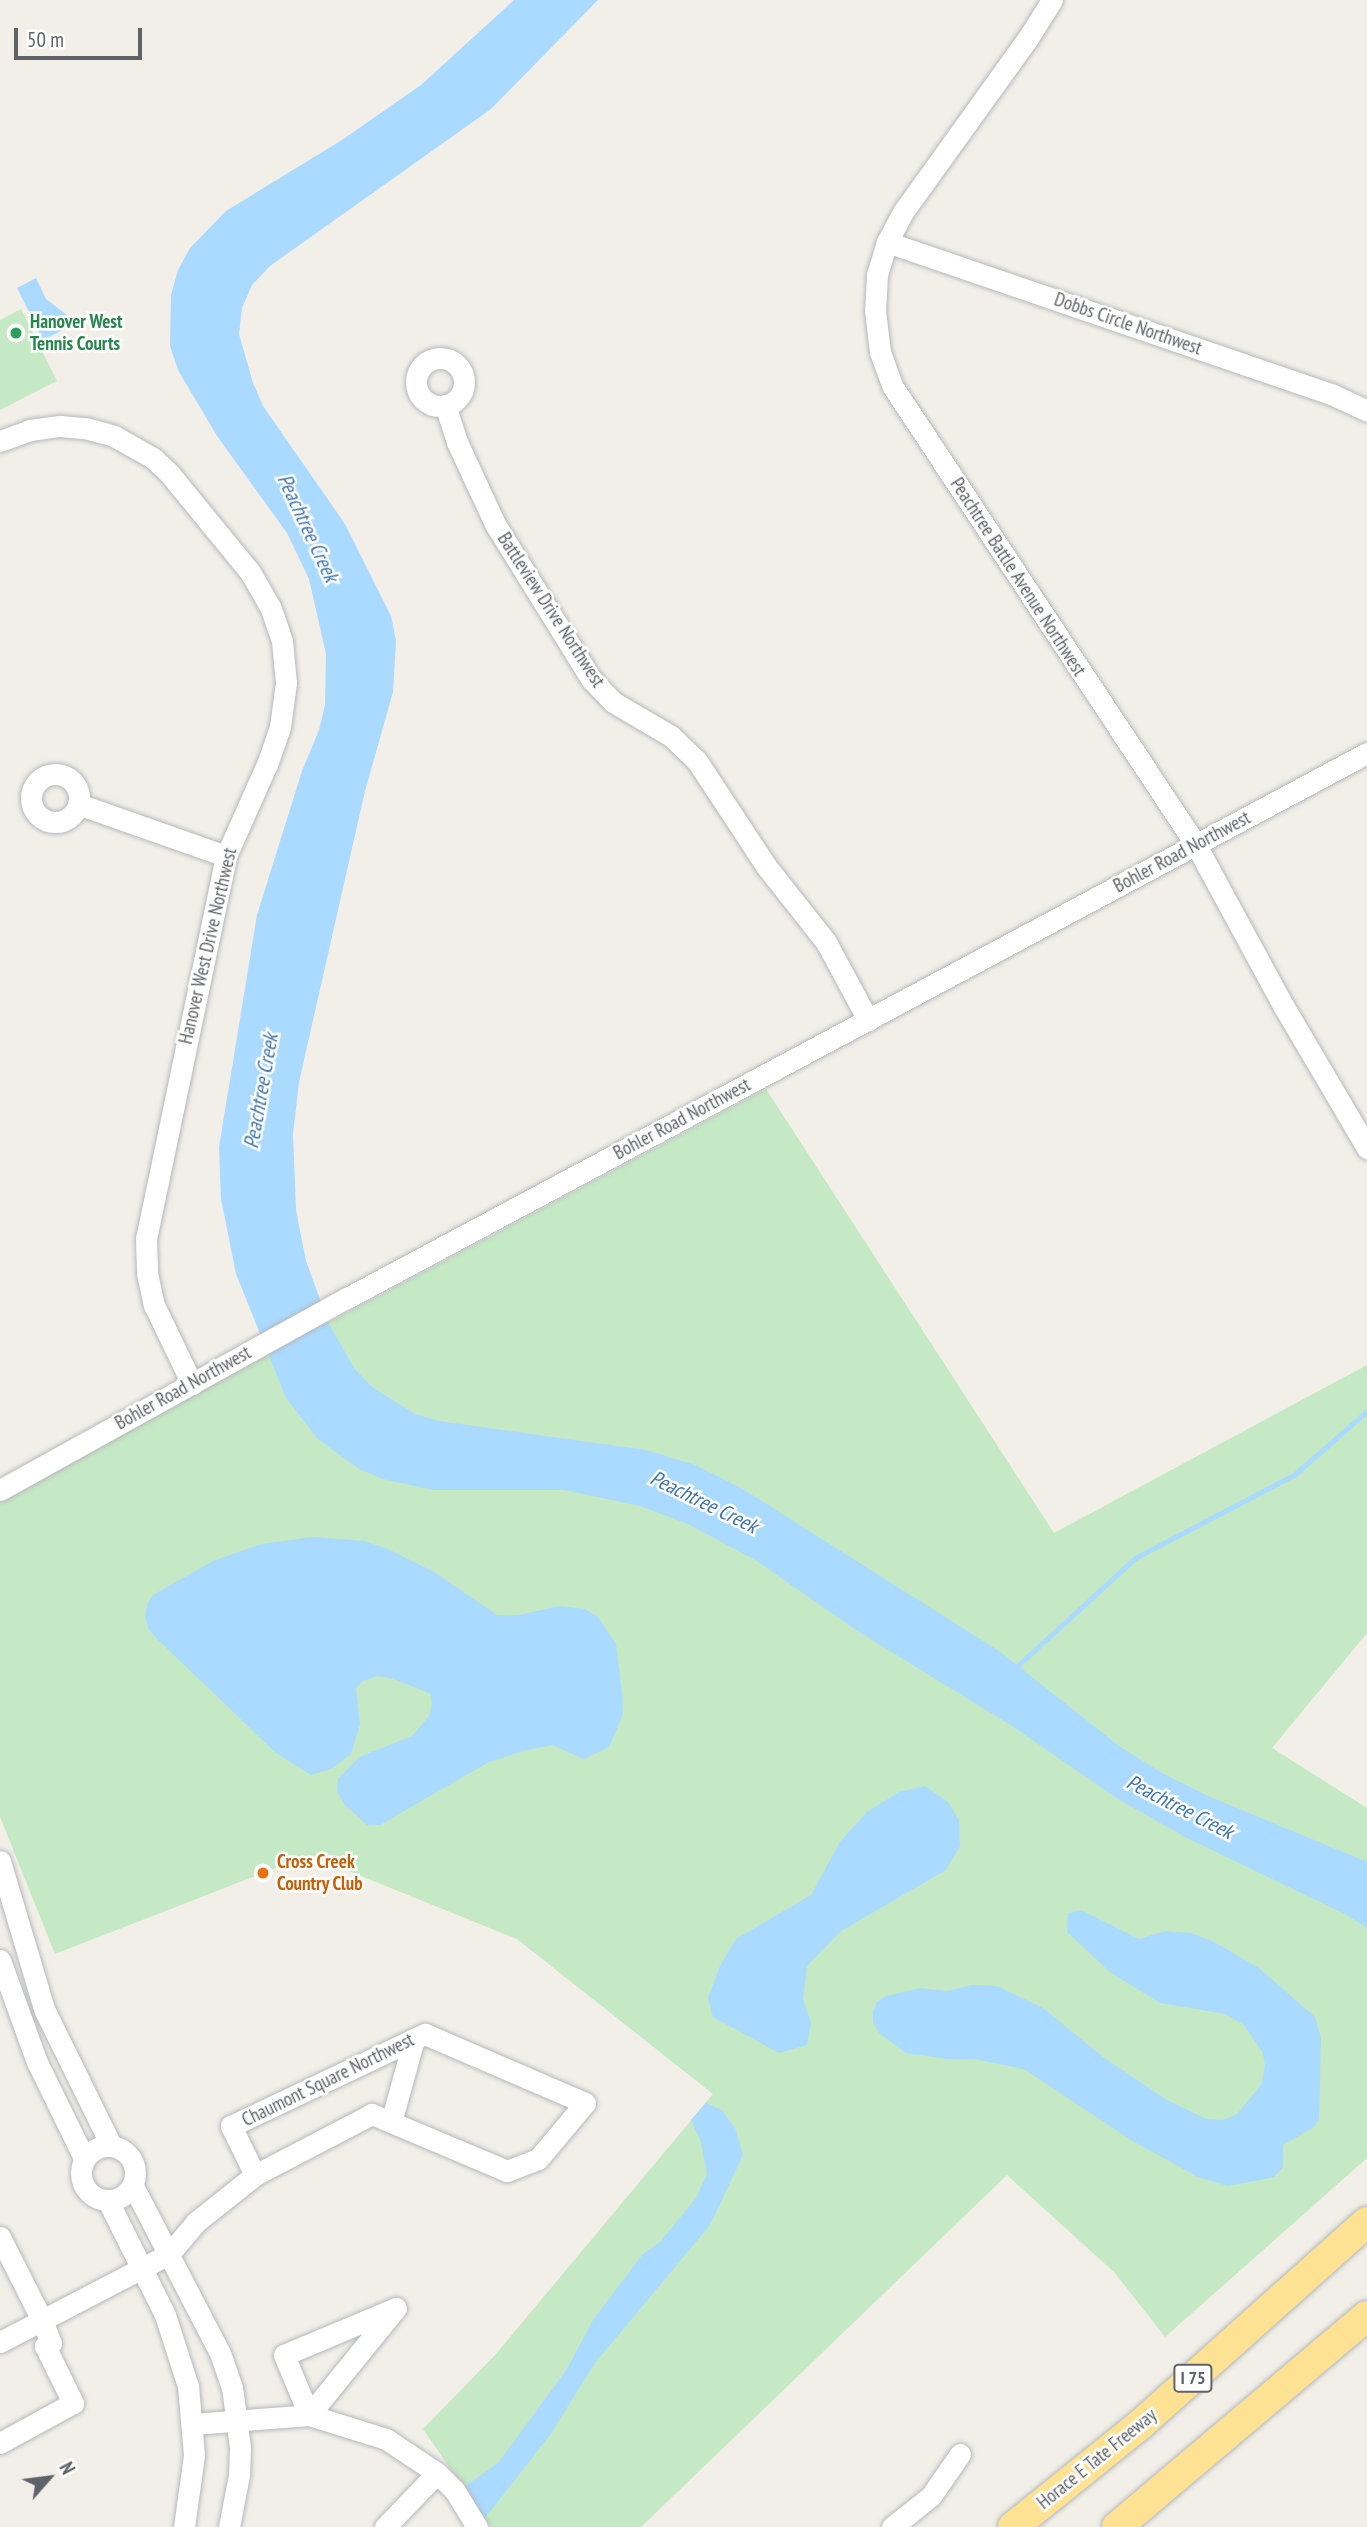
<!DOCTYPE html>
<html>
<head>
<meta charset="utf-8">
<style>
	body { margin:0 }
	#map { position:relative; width:1367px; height:2527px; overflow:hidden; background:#f1efe8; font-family:"PT Sans Narrow",sans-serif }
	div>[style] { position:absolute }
	.green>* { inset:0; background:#c5e8c5 }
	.water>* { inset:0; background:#aadaff }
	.stream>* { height:5px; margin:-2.5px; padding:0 2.5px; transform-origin:2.5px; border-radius:2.5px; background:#aadaff }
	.roads { filter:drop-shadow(0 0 2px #b5b8bc) drop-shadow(0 0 2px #b5b8bc) }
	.minor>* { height:21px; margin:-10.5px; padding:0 10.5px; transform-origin:10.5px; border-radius:10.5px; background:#fff }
	.minor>.ring { margin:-10.5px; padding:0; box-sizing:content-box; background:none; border:21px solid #fff; border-radius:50% }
	.highway>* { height:30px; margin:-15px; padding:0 15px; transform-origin:15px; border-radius:15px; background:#fde293 }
	.dots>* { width:19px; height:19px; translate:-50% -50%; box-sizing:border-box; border:4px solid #fff; border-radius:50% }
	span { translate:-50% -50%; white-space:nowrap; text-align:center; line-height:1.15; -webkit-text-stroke:5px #fff; paint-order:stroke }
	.shield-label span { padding:2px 5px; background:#fff; border:2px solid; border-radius:5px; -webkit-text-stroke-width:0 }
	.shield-label { font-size:18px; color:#5f6368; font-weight:700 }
	.leisure-label { font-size:19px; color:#27864d; font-weight:700 }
	.left { translate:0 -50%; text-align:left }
	.street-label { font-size:19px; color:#5f6368 }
	.food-label { font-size:19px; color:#c56008; font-weight:700 }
	.water-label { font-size:21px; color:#4174aa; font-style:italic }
	.north { position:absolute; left:14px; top:2443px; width:70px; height:70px; -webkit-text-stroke:5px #fff; paint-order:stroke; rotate:62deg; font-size:19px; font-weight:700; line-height:28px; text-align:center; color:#5f6368 }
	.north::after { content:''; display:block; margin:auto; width:24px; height:32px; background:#5f6368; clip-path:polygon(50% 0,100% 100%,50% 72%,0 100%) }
	.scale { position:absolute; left:14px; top:28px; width:128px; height:32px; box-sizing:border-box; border:4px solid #5f6368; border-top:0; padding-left:9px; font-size:21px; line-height:24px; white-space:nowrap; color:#5f6368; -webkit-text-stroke:5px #fff; paint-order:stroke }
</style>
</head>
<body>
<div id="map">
	<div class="green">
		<i style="clip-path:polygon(21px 309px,57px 381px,0 410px,0 320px)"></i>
		<i style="clip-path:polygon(766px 1089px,1054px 1533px,1367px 1365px,1367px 1633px,1272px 1748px,1367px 1808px,1367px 2158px,1165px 2337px,1115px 2273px,1007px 2175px,641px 2527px,491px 2527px,423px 2429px,496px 2354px,713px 2094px,517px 1939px,309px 1855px,55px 1954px,0 1817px,0 1498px)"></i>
	</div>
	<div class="water">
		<i style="clip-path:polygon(514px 0,598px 0,491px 109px,270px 266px,252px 285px,242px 308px,239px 334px,253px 383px,263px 406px,345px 524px,391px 616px,396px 641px,393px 692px,365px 791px,299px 1082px,293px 1134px,296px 1210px,306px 1261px,329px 1324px,354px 1368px,372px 1387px,415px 1414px,439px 1421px,646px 1450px,695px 1465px,741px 1488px,999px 1651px,1119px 1746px,1162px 1773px,1208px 1796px,1367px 1862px,1367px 1928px,1347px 1915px,1185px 1837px,1118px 1799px,1012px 1726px,859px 1632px,755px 1560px,688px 1524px,640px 1506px,564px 1490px,433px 1490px,383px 1479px,359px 1469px,318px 1439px,286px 1398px,236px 1274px,221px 1199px,219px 1147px,257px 915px,302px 771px,319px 730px,325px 705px,326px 654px,309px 579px,287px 533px,217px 436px,178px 370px,170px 346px,171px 295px,178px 270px,190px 248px,226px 211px,342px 140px,421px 85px)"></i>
		<i style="clip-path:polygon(36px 278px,46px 299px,71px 318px,65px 329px,43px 340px,17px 288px)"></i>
		<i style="clip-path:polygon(313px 1537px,364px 1541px,388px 1549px,434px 1572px,497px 1615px,519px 1615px,560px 1606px,585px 1609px,598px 1617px,616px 1644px,623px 1700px,622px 1717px,609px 1747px,584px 1759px,552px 1745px,523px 1751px,487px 1763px,380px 1825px,367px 1825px,344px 1804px,337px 1791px,338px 1779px,359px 1757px,412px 1736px,429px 1716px,432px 1704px,431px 1694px,394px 1679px,378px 1676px,363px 1681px,356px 1688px,360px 1724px,351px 1754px,331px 1769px,311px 1775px,276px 1753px,156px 1638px,148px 1628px,145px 1617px,147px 1604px,153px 1595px,213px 1561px,262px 1544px)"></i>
		<i style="clip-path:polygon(925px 1786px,948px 1802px,959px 1820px,960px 1846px,946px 1870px,841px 1931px,807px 1966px,803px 1999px,811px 2023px,807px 2045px,779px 2053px,713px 2017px,708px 1998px,720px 1966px,736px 1939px,811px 1895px,840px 1842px,867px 1812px,899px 1792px)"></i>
		<i style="clip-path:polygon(1081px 1910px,1139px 1939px,1165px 1931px,1191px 1933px,1214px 1942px,1259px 1968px,1315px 2017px,1321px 2038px,1319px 2120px,1314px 2127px,1283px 2145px,1283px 2167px,1274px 2177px,1228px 2186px,1198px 2177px,1131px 2140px,1024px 2069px,974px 2059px,948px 2059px,906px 2053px,879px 2033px,873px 2022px,873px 2012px,877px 2002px,886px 1996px,921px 1988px,947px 1991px,972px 1985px,997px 1986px,1043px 2008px,1103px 2057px,1167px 2100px,1206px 2119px,1223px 2120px,1237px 2114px,1261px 2085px,1265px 2066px,1263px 2053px,1244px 2025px,1225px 2014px,1160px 2003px,1110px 1972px,1067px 1932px,1068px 1913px)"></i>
		<i style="clip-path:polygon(706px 2103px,722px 2110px,736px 2130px,743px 2155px,710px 2225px,595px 2363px,550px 2435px,485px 2518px,464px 2487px,498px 2463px,567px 2369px,593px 2320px,643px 2254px,660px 2242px,696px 2198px,707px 2174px,701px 2142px,691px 2120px)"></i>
	</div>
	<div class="stream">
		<i style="left:1014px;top:1669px;width:164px;rotate:-42.5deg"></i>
		<i style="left:1135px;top:1558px;width:179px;rotate:-27.6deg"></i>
		<i style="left:1294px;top:1475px;width:97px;rotate:-41.2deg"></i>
	</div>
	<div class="roads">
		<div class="minor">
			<i style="left:1052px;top:0;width:45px;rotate:122.3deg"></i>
			<i style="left:1028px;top:38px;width:214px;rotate:125.7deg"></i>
			<i style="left:903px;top:212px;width:34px;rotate:118deg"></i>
			<i style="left:887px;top:242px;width:34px;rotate:107deg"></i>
			<i style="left:877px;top:275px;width:35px;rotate:93deg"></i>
			<i style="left:875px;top:310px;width:42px;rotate:83.2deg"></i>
			<i style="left:880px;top:352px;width:37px;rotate:70deg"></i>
			<i style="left:893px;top:387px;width:549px;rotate:56.51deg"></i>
			<i style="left:1196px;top:845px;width:184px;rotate:61.5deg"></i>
			<i style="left:1284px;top:1007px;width:164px;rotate:59.5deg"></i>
			<i style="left:887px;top:242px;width:469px;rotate:18.9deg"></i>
			<i style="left:1331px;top:394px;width:40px;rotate:25deg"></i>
			<i class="ring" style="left:416px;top:358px;width:27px;height:27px"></i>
			<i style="left:445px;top:405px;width:39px;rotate:72deg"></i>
			<i style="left:457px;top:442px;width:90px;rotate:65.1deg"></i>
			<i style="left:495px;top:524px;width:182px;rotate:58.2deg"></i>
			<i style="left:591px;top:679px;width:32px;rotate:46deg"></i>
			<i style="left:613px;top:702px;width:67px;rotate:30.4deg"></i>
			<i style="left:671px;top:736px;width:36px;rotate:44deg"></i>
			<i style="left:697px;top:761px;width:126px;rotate:56.7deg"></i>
			<i style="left:766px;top:866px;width:97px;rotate:51.7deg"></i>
			<i style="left:826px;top:942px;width:89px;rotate:61.7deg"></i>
			<i style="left:0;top:441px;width:32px;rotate:-20deg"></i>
			<i style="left:30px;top:430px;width:30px;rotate:-8deg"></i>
			<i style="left:60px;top:426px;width:25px;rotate:5deg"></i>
			<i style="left:85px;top:428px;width:30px;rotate:15deg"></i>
			<i style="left:114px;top:436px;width:45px;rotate:29.4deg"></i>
			<i style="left:153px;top:458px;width:22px;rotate:43deg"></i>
			<i style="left:169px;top:473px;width:128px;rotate:50.7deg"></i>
			<i style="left:250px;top:572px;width:39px;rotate:60deg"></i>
			<i style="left:270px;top:606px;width:37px;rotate:71deg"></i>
			<i style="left:282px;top:641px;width:42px;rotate:84.6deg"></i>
			<i style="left:286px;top:683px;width:44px;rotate:97.8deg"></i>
			<i style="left:280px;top:727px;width:39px;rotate:109deg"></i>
			<i style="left:267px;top:764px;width:101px;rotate:114deg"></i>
			<i style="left:226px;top:856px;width:391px;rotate:101.8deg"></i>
			<i style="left:146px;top:1239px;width:34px;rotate:88deg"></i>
			<i style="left:147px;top:1273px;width:33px;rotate:78deg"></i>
			<i style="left:154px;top:1305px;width:88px;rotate:64.3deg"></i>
			<i class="ring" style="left:31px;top:774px;width:27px;height:27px"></i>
			<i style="left:78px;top:804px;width:157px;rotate:19.4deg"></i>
			<i style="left:0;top:1490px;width:397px;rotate:-29deg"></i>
			<i style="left:347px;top:1298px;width:1156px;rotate:-28.12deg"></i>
			<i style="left:0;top:1861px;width:154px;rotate:73.4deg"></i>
			<i style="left:44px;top:2009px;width:152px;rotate:63.8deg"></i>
			<i style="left:0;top:1960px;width:109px;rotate:70.1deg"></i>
			<i style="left:37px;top:2062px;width:107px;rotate:63.9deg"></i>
			<i style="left:425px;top:2034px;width:174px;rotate:23.3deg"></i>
			<i style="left:585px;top:2103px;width:73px;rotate:130deg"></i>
			<i style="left:538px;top:2159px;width:33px;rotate:159deg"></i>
			<i style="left:507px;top:2171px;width:147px;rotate:-157.1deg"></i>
			<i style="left:372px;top:2114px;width:132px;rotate:152.5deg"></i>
			<i style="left:255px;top:2175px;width:55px;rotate:-116.1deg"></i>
			<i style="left:231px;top:2126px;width:215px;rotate:-25.4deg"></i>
			<i style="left:391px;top:2122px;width:86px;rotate:-74.5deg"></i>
			<i class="ring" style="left:81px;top:2146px;width:33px;height:33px"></i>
			<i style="left:133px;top:2186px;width:188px;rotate:62.5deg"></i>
			<i style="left:220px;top:2353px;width:36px;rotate:71deg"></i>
			<i style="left:232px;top:2387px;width:62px;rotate:82.5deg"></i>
			<i style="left:240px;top:2448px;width:27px;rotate:92deg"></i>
			<i style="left:239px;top:2475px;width:53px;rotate:100.9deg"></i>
			<i style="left:108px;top:2201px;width:127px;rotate:63.4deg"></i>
			<i style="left:165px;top:2315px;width:75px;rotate:72.1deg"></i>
			<i style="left:188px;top:2386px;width:69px;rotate:85deg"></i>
			<i style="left:194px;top:2455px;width:73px;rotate:97.9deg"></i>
			<i style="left:0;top:2237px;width:93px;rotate:63.2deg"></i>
			<i style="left:42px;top:2320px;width:25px;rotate:69deg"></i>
			<i style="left:51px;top:2343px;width:7px;rotate:153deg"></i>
			<i style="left:45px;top:2346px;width:64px;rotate:63.8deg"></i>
			<i style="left:73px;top:2403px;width:83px;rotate:151.3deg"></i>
			<i style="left:396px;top:2308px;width:138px;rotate:129.1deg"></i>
			<i style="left:309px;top:2415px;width:65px;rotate:-112.6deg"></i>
			<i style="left:284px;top:2355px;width:121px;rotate:-22.8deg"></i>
			<i style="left:0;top:2342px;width:191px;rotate:-27.5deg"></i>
			<i style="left:169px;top:2254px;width:42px;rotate:-49.8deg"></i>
			<i style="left:196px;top:2222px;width:75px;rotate:-38.5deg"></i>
			<i style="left:193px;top:2424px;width:116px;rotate:-4.4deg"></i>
			<i style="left:309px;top:2415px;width:81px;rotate:17.3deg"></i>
			<i style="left:386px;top:2439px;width:61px;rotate:33.7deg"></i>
			<i style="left:437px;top:2473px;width:25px;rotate:45deg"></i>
			<i style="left:455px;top:2491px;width:42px;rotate:58.6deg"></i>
			<i style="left:385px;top:2527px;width:75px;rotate:-46.1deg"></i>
			<i style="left:892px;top:2527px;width:50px;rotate:-38.5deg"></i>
			<i style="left:931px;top:2496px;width:51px;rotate:-55.4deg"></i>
		</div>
		<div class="highway">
			<i style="left:1013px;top:2527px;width:164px;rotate:-38.8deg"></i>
			<i style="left:1141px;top:2424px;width:303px;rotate:-41.8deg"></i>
			<i style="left:1117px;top:2527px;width:327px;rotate:-40.2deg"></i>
		</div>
	</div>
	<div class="dots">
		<i style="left:16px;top:333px;background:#2e9e5b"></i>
		<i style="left:263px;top:1873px;background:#e8710a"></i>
	</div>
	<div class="shield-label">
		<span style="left:1193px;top:2378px">I 75</span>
	</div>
	<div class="leisure-label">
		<span class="left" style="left:30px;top:333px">Hanover West<br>Tennis Courts</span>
	</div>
	<div class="street-label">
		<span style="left:1128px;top:324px;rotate:19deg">Dobbs Circle Northwest</span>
		<span style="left:1018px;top:577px;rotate:57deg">Peachtree Battle Avenue Northwest</span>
		<span style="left:551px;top:610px;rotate:57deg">Battleview Drive Northwest</span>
		<span style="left:1182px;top:852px;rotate:-28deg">Bohler Road Northwest</span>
		<span style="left:208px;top:946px;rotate:-77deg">Hanover West Drive Northwest</span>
		<span style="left:682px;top:1119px;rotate:-28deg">Bohler Road Northwest</span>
		<span style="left:183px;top:1388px;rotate:-29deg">Bohler Road Northwest</span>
		<span style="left:328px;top:2080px;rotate:-26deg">Chaumont Square Northwest</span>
		<span style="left:1097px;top:2459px;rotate:-39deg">Horace E Tate Freeway</span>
	</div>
	<div class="food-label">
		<span class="left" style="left:277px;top:1873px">Cross Creek<br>Country Club</span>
	</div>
	<div class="water-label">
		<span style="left:308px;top:528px;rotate:65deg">Peachtree Creek</span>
		<span style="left:261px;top:1091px;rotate:-80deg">Peachtree Creek</span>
		<span style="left:704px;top:1502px;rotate:26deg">Peachtree Creek</span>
		<span style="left:1180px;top:1807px;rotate:27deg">Peachtree Creek</span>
	</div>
	<div class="north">N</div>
	<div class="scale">50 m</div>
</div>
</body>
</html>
